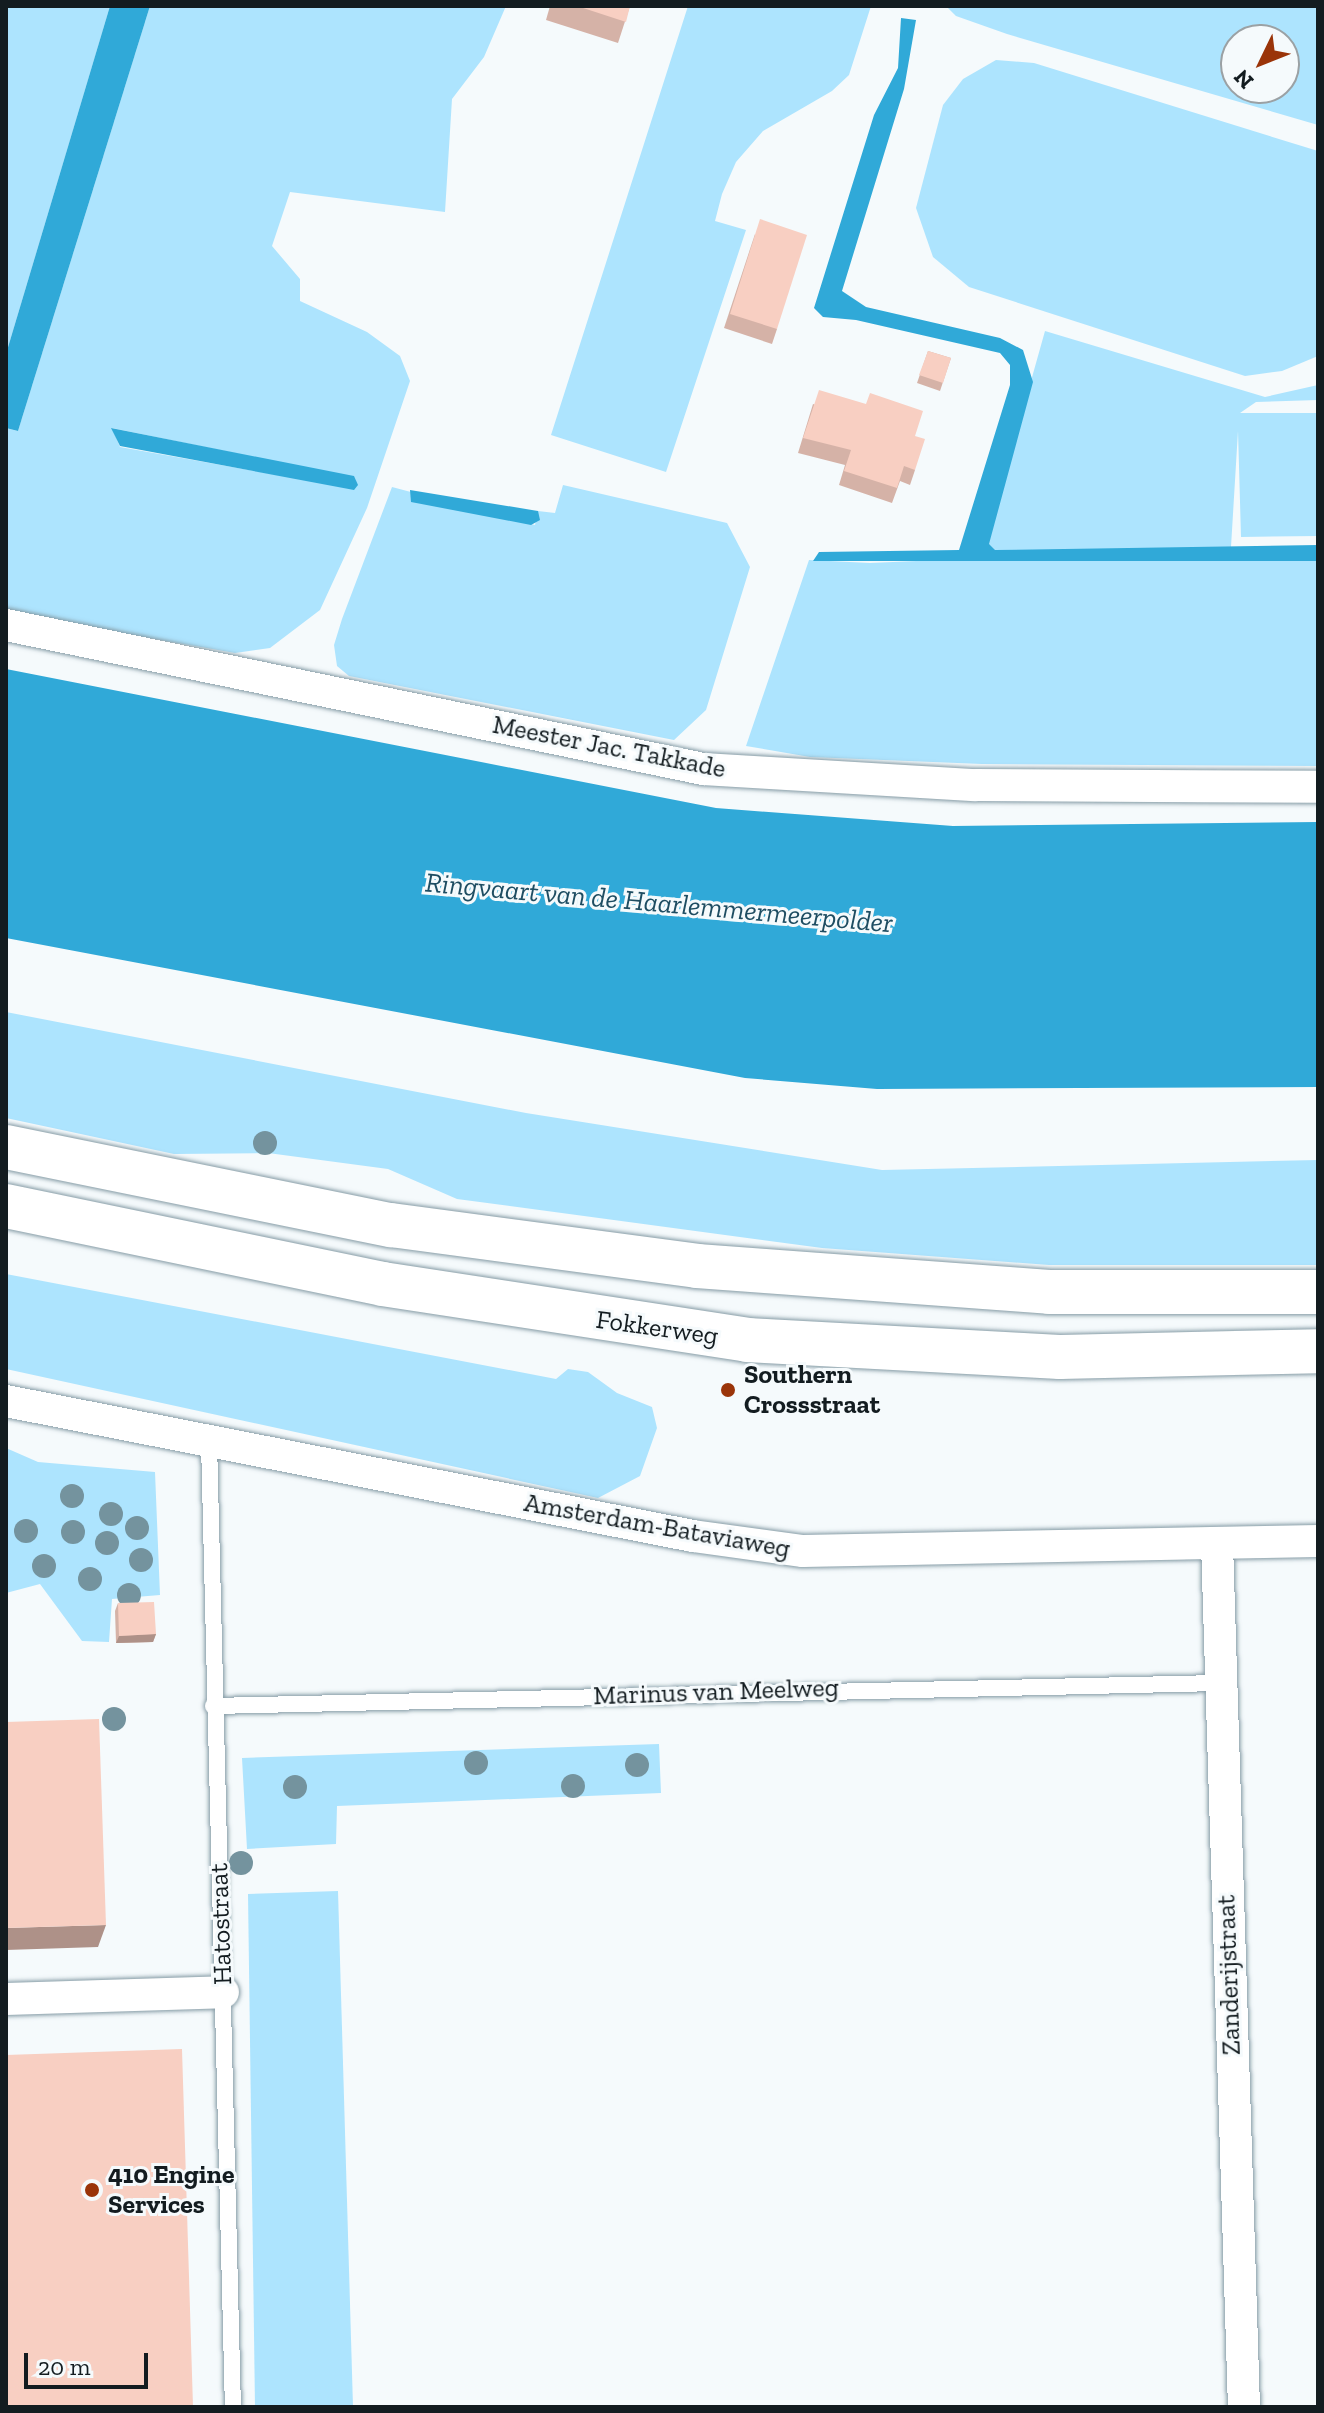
<!DOCTYPE html>
<html>
<head>
<meta charset="utf-8">
<style>
	body { margin:0 }
	#map { position:relative; width:1324px; height:2413px; overflow:hidden; background:#f5fafc; font-family:"Zilla Slab",serif }
	div>[style] { position:absolute }
	.green>* { inset:0; background:#ade4fe }
	.water>* { inset:0; background:#30a9d8 }
	.roads { filter:drop-shadow(0 0 2px #869ca6) drop-shadow(0 0 2px #869ca6) }
	.service>* { height:16px; margin:-8px; padding:0 8px; transform-origin:8px; border-radius:8px; background:#fff }
	.minor>* { height:32px; margin:-16px; padding:0 16px; transform-origin:16px; border-radius:16px; background:#fff }
	.primary>* { height:44px; margin:-22px; padding:0 22px; transform-origin:22px; border-radius:22px; background:#fff }
	.trees>* { width:24px; height:24px; margin:-12px; border-radius:50%; background:#74939e }
	.wall>* { inset:0; background:#d5b2a7 }
	.shaded-wall>* { inset:0; background:#ae9188 }
	.building>* { inset:0; background:#f8cfc2 }
	.dots>* { width:22px; height:22px; translate:-50% -50%; box-sizing:border-box; border:4px solid #f5fafc; border-radius:50% }
	span { translate:-50% -50%; white-space:nowrap; text-align:center; line-height:1.15; -webkit-text-stroke:6px #f5fafc; paint-order:stroke }
	.street-label { font-size:26px; color:#131c20 }
	.poi-label { font-size:26px; color:#131c20; font-weight:700 }
	.left { translate:0 -50%; text-align:left }
	.water-label { font-size:28px; color:#1e4d62; font-style:italic }
	.frame { position:absolute; inset:0; border:8px solid #131c20; pointer-events:none }
	.north { position:absolute; left:1220px; top:24px; width:80px; height:80px; box-sizing:border-box; background:#f5fafc; border:2px solid #9ba1a4; border-radius:50%; rotate:227deg; font-size:22px; font-weight:700; line-height:32px; text-align:center; color:#131c20 }
	.north::after { content:''; display:block; margin:auto; width:28px; height:36px; background:#9a3409; clip-path:polygon(50% 0,100% 100%,50% 72%,0 100%) }
	.scale { position:absolute; left:24px; top:2353px; width:124px; height:36px; box-sizing:border-box; border:4px solid #131c20; border-top:0; padding-left:10px; font-size:24px; line-height:28px; white-space:nowrap; color:#131c20; -webkit-text-stroke:6px #f5fafc; paint-order:stroke }
</style>
</head>
<body>
<div id="map">
	<div class="green">
		<i style="clip-path:polygon(6px 6px,110px 6px,6px 354px)"></i>
		<i style="clip-path:polygon(evenodd,150px 6px,506px 6px,484px 57px,452px 99px,445px 212px,290px 192px,272px 246px,300px 279px,300px 301px,367px 332px,400px 356px,410px 381px,367px 508px,320px 610px,270px 648px,235px 653px,6px 613px,6px 428px,18px 431px,150px 6px,112px 428px,259px 458px,356px 489px,120px 447px,112px 428px)"></i>
		<i style="clip-path:polygon(688px 6px,871px 6px,849px 75px,832px 91px,763px 131px,736px 162px,722px 194px,715px 221px,746px 230px,666px 472px,551px 435px)"></i>
		<i style="clip-path:polygon(evenodd,946px 6px,1318px 6px,1318px 125px,1007px 34px,956px 16px,946px 6px,1236px 40px,1284px 40px,1284px 88px,1236px 88px,1236px 40px)"></i>
		<i style="clip-path:polygon(996px 60px,1034px 63px,1318px 151px,1318px 356px,1282px 371px,1245px 376px,969px 287px,933px 257px,916px 208px,943px 105px,963px 79px)"></i>
		<i style="clip-path:polygon(1045px 331px,1265px 397px,1318px 385px,1318px 400px,1256px 402px,1240px 413px,1318px 413px,1318px 536px,1241px 537px,1238px 431px,1231px 547px,983px 552px)"></i>
		<i style="clip-path:polygon(563px 485px,727px 523px,750px 567px,706px 710px,674px 740px,349px 676px,337px 666px,334px 645px,342px 619px,392px 487px,535px 525px,538px 511px,555px 513px)"></i>
		<i style="clip-path:polygon(986px 558px,1318px 561px,1318px 766px,982px 764px,810px 757px,746px 746px,809px 560px,870px 563px)"></i>
		<i style="clip-path:polygon(6px 1012px,526px 1113px,882px 1170px,1318px 1160px,1318px 1265px,1049px 1265px,822px 1248px,457px 1199px,388px 1169px,268px 1153px,174px 1154px,6px 1118px)"></i>
		<i style="clip-path:polygon(6px 1274px,556px 1379px,568px 1369px,588px 1372px,617px 1393px,652px 1407px,657px 1428px,640px 1476px,598px 1498px,6px 1369px)"></i>
		<i style="clip-path:polygon(6px 1448px,38px 1462px,155px 1472px,160px 1595px,112px 1599px,109px 1642px,82px 1641px,40px 1584px,6px 1593px)"></i>
		<i style="clip-path:polygon(659px 1744px,661px 1793px,337px 1806px,336px 1844px,247px 1849px,242px 1758px)"></i>
		<i style="clip-path:polygon(338px 1891px,353px 2407px,255px 2407px,248px 1894px)"></i>
	</div>
	<div class="water">
		<i style="clip-path:polygon(110px 6px,150px 6px,18px 431px,6px 428px,6px 354px)"></i>
		<i style="clip-path:polygon(901px 18px,916px 20px,904px 89px,842px 291px,866px 307px,1000px 338px,1023px 350px,1033px 382px,989px 544px,995px 550px,1318px 545px,1318px 561px,813px 561px,819px 552px,959px 550px,1010px 385px,1010px 365px,1000px 353px,856px 320px,823px 317px,814px 308px,874px 115px,898px 68px)"></i>
		<i style="clip-path:polygon(111px 428px,354px 476px,358px 485px,354px 490px,120px 446px)"></i>
		<i style="clip-path:polygon(410px 490px,538px 511px,540px 520px,531px 525px,411px 502px)"></i>
		<i style="clip-path:polygon(6px 669px,716px 808px,953px 826px,1318px 822px,1318px 1087px,877px 1089px,745px 1078px,6px 938px)"></i>
	</div>
	<div class="roads">
		<div class="service">
			<i style="left:209px;top:1442px;width:965px;rotate:88.58deg"></i>
			<i style="left:213px;top:1706px;width:1006px;rotate:-1.31deg"></i>
		</div>
		<div class="minor">
			<i style="left:6px;top:625px;width:712px;rotate:11.67deg"></i>
			<i style="left:703px;top:769px;width:273px;rotate:3.4deg"></i>
			<i style="left:976px;top:785px;width:342px;rotate:0.3deg"></i>
			<i style="left:6px;top:1401px;width:700px;rotate:11.12deg"></i>
			<i style="left:693px;top:1536px;width:111px;rotate:7.8deg"></i>
			<i style="left:803px;top:1551px;width:515px;rotate:-1.11deg"></i>
			<i style="left:1217px;top:1544px;width:863px;rotate:88.21deg"></i>
			<i style="left:6px;top:1999px;width:217px;rotate:-1.8deg"></i>
		</div>
		<div class="primary">
			<i style="left:6px;top:1147px;width:393px;rotate:11.5deg"></i>
			<i style="left:391px;top:1225px;width:309px;rotate:7.6deg"></i>
			<i style="left:697px;top:1266px;width:353px;rotate:4.2deg"></i>
			<i style="left:1049px;top:1292px;width:269px"></i>
			<i style="left:6px;top:1206px;width:385px;rotate:11.7deg"></i>
			<i style="left:383px;top:1284px;width:368px;rotate:8.7deg"></i>
			<i style="left:747px;top:1340px;width:313px;rotate:3.1deg"></i>
			<i style="left:1060px;top:1357px;width:258px;rotate:-1.3deg"></i>
		</div>
	</div>
	<div class="trees">
		<i style="left:265px;top:1143px"></i>
		<i style="left:72px;top:1496px"></i>
		<i style="left:111px;top:1514px"></i>
		<i style="left:137px;top:1528px"></i>
		<i style="left:26px;top:1531px"></i>
		<i style="left:73px;top:1532px"></i>
		<i style="left:107px;top:1543px"></i>
		<i style="left:141px;top:1560px"></i>
		<i style="left:44px;top:1566px"></i>
		<i style="left:90px;top:1579px"></i>
		<i style="left:129px;top:1595px"></i>
		<i style="left:114px;top:1719px"></i>
		<i style="left:476px;top:1763px"></i>
		<i style="left:637px;top:1765px"></i>
		<i style="left:573px;top:1786px"></i>
		<i style="left:295px;top:1787px"></i>
		<i style="left:241px;top:1863px"></i>
	</div>
	<div class="wall">
		<i style="clip-path:polygon(550px 6px,630px 6px,618px 43px,546px 20px)"></i>
		<i style="clip-path:polygon(755px 234px,777px 329px,772px 344px,724px 328px)"></i>
		<i style="clip-path:polygon(928px 351px,951px 358px,940px 391px,917px 383px)"></i>
		<i style="clip-path:polygon(813px 404px,915px 436px,915px 470px,910px 485px,900px 481px,892px 503px,839px 485px,845px 465px,798px 453px)"></i>
		<i style="clip-path:polygon(118px 1603px,156px 1634px,153px 1642px,116px 1643px,115px 1611px)"></i>
	</div>
	<div class="shaded-wall">
		<i style="clip-path:polygon(156px 1634px,153px 1642px,116px 1643px,119px 1636px)"></i>
		<i style="clip-path:polygon(106px 1925px,98px 1947px,6px 1950px,6px 1928px)"></i>
	</div>
	<div class="building">
		<i style="clip-path:polygon(577px 6px,630px 6px,626px 22px)"></i>
		<i style="clip-path:polygon(760px 219px,807px 235px,777px 329px,730px 314px)"></i>
		<i style="clip-path:polygon(928px 351px,951px 358px,943px 383px,919px 375px)"></i>
		<i style="clip-path:polygon(819px 390px,866px 404px,870px 393px,923px 411px,915px 436px,925px 439px,915px 470px,904px 466px,897px 488px,844px 471px,851px 450px,803px 438px)"></i>
		<i style="clip-path:polygon(154px 1602px,156px 1634px,119px 1636px,118px 1603px)"></i>
		<i style="clip-path:polygon(99px 1719px,106px 1925px,6px 1928px,6px 1722px)"></i>
		<i style="clip-path:polygon(182px 2049px,193px 2407px,6px 2407px,6px 2055px)"></i>
	</div>
	<div class="dots">
		<i style="left:728px;top:1390px;background:#9a3409"></i>
		<i style="left:92px;top:2190px;background:#9a3409"></i>
	</div>
	<div class="street-label">
		<span style="left:609px;top:747px;rotate:11deg">Meester Jac. Takkade</span>
		<span style="left:657px;top:1328px;rotate:8deg">Fokkerweg</span>
		<span style="left:657px;top:1526px;rotate:10deg">Amsterdam-Bataviaweg</span>
		<span style="left:716px;top:1692px;rotate:-2deg">Marinus van Meelweg</span>
		<span style="left:221px;top:1924px;rotate:-92deg">Hatostraat</span>
		<span style="left:1229px;top:1975px;rotate:-92deg">Zanderijstraat</span>
	</div>
	<div class="poi-label">
		<span class="left" style="left:744px;top:1390px">Southern<br>Crossstraat</span>
		<span class="left" style="left:108px;top:2190px">410 Engine<br>Services</span>
	</div>
	<div class="water-label">
		<span style="left:659px;top:903px;rotate:5deg">Ringvaart van de Haarlemmermeerpolder</span>
	</div>
	<div class="frame"></div>
	<div class="north">N</div>
	<div class="scale">20 m</div>
</div>
</body>
</html>
